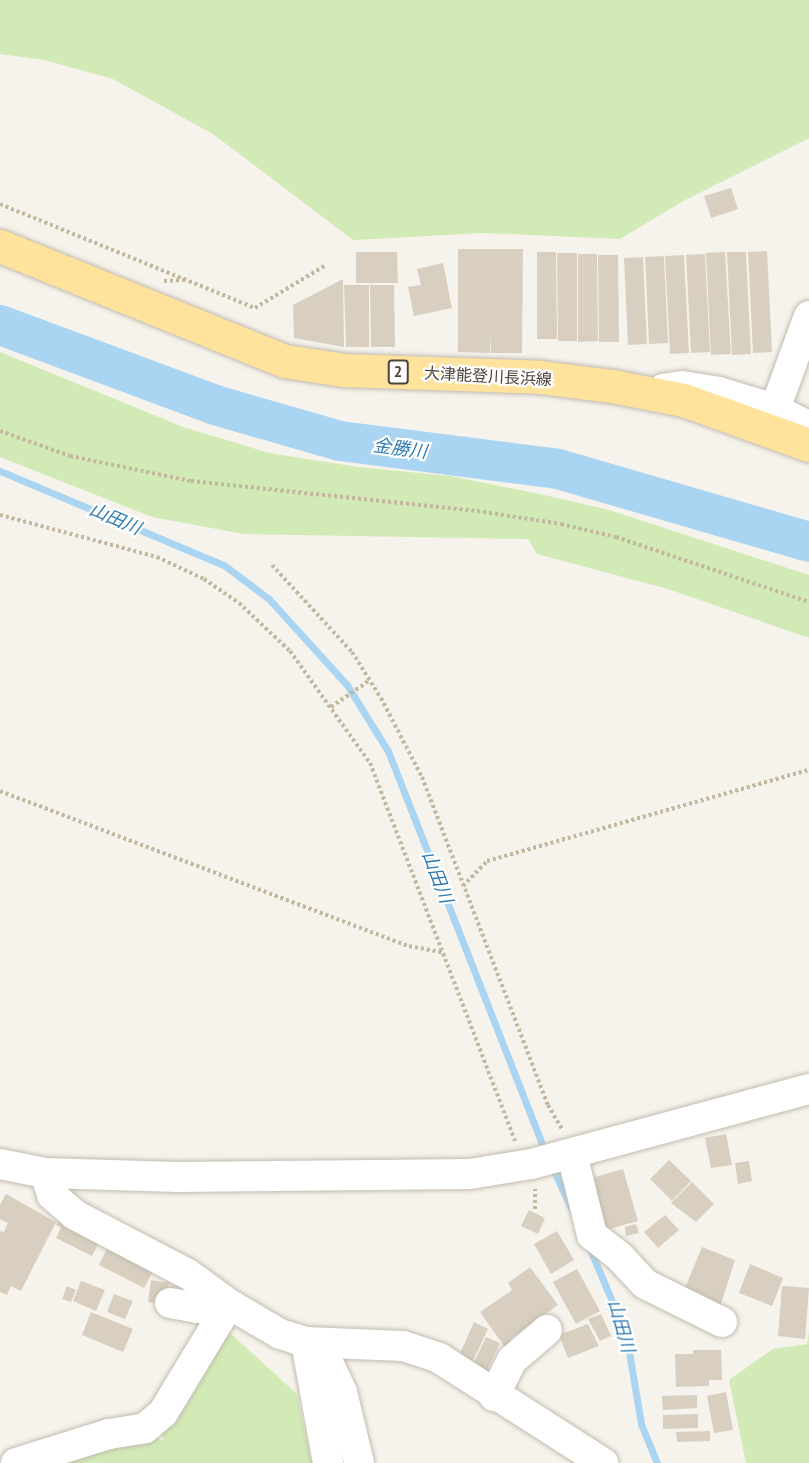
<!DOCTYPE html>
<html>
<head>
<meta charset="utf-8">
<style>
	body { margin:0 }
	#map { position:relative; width:809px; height:1463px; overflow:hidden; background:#f6f3ec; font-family:"PT Sans","Noto Sans JP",sans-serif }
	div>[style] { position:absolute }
	.green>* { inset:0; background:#d2eab5 }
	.stream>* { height:7px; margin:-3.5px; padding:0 3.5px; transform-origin:3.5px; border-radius:3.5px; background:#a9d4f2 }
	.river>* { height:40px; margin:-20px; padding:0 20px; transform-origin:20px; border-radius:20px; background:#a9d4f2 }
	.building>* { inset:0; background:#d8cfc1 }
	.path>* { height:4px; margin-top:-2px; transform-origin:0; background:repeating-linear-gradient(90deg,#c4b79f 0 3px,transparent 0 6px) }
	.roads { filter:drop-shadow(0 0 2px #c2bbae) drop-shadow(0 0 2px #c2bbae) }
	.minor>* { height:30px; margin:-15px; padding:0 15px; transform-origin:15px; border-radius:15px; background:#fff }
	.major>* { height:33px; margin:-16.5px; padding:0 16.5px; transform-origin:16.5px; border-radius:16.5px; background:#ffe39c }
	span { translate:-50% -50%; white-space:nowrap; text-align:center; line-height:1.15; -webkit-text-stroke:4.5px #fff; paint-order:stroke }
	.shield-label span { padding:2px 4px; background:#fff; border:2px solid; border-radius:4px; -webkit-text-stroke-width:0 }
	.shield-label { font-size:15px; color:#4b4439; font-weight:700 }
	.street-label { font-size:16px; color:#4b4439 }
	.water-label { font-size:18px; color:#2e7ab2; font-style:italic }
</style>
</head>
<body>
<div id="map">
	<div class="green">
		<i style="clip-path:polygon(0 0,809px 0,809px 138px,685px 200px,620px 239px,483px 233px,353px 240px,213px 134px,113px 79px,44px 60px,0 54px)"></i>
		<i style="clip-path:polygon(0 352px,183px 427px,269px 453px,358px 467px,450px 476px,540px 494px,609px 510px,809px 575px,809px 638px,668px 589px,537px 554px,528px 539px,244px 534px,152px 517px,0 457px)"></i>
		<i style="clip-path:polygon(809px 1331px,809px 1463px,746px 1463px,729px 1380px,773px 1349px,807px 1344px)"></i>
		<i style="clip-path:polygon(229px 1332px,297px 1394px,312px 1463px,33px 1463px,135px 1433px,164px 1440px,161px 1434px)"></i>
	</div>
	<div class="stream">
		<i style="left:0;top:471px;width:243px;rotate:22.8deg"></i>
		<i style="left:224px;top:565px;width:56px;rotate:37.1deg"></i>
		<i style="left:269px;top:599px;width:116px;rotate:47.8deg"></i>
		<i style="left:347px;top:685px;width:78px;rotate:58.2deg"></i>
		<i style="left:388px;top:751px;width:431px;rotate:68.6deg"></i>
		<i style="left:551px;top:1165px;width:52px;rotate:64.9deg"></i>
		<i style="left:589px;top:1247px;width:95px;rotate:67deg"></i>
		<i style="left:626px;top:1334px;width:91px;rotate:80.5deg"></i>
		<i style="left:641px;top:1424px;width:42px;rotate:67.7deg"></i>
	</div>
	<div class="river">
		<i style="left:0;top:325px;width:229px;rotate:20.4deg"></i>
		<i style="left:215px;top:405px;width:130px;rotate:16.1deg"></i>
		<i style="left:340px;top:441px;width:220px;rotate:7.3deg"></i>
		<i style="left:558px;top:469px;width:261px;rotate:16.2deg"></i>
	</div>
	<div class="building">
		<i style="clip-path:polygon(731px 188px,738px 209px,711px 218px,704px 196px)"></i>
		<i style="clip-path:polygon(458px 249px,523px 249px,522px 353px,491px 353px,491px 335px,490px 353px,458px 352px)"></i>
		<i style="clip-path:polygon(767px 251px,772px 352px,753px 353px,748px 252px)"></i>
		<i style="clip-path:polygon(356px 252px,397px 252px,398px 283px,356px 283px)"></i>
		<i style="clip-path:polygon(537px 252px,556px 252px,557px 339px,537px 339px)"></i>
		<i style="clip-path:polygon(725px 252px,731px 354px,711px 355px,706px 253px)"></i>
		<i style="clip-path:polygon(727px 252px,746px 252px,751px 354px,732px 355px)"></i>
		<i style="clip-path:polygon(557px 253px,577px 253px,577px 341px,558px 341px)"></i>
		<i style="clip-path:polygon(578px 254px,597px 254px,598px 341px,578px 342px)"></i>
		<i style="clip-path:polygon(705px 254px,710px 352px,691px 353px,686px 255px)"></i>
		<i style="clip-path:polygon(598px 255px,618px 255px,619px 342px,599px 342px)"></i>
		<i style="clip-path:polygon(684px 255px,689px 353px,670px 354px,665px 256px)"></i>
		<i style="clip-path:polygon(664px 256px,668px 343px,649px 344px,645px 257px)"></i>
		<i style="clip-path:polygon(643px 257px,647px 344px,628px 345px,624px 258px)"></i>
		<i style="clip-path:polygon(443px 263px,452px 308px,414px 316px,408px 287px,421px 285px,417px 269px)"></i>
		<i style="clip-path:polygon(343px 279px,344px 347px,294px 338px,293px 305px)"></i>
		<i style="clip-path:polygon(344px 285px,369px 285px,369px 347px,346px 347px)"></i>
		<i style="clip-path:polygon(370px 285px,394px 285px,395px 347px,371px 347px)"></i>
		<i style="clip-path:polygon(726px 1134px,732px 1165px,711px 1168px,705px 1138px)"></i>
		<i style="clip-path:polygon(669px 1160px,691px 1181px,672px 1201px,650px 1179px)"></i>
		<i style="clip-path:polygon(749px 1161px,752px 1181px,738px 1184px,735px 1163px)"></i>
		<i style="clip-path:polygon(623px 1169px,638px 1221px,602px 1231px,588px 1179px)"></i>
		<i style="clip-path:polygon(692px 1182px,714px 1204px,696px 1222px,671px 1203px)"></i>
		<i style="clip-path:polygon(6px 1194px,56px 1222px,21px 1291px,11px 1286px,7px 1295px,0 1292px,0 1231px,4px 1232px,8px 1223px,0 1219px,0 1205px)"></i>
		<i style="clip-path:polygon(529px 1210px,545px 1218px,538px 1234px,521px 1226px)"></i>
		<i style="clip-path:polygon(665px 1215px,679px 1230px,658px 1248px,644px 1232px)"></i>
		<i style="clip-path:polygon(61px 1216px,102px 1236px,92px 1256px,56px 1238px,61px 1227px,56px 1225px)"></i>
		<i style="clip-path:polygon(636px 1224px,639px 1233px,626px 1236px,625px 1227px)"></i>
		<i style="clip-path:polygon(557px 1231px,574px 1260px,551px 1274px,534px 1244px)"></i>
		<i style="clip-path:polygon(110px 1242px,156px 1266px,144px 1288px,99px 1265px)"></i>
		<i style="clip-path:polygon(702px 1247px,735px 1260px,719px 1310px,682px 1295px)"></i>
		<i style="clip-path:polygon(750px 1264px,783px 1278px,772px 1306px,739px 1293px)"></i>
		<i style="clip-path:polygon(530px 1267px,558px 1305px,510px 1339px,516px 1349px,509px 1353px,480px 1312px,512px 1290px,508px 1283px)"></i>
		<i style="clip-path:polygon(577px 1269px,600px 1311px,576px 1324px,553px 1282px)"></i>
		<i style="clip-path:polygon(151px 1280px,169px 1283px,166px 1304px,148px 1302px)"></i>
		<i style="clip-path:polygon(81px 1281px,105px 1290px,96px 1311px,73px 1301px)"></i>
		<i style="clip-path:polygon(67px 1286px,76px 1290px,71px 1302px,62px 1299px)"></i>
		<i style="clip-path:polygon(782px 1286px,809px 1288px,805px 1339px,778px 1336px)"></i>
		<i style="clip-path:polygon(114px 1294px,133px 1301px,125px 1319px,107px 1312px)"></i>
		<i style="clip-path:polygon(91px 1312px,133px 1329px,123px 1352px,82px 1335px)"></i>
		<i style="clip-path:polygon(601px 1314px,611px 1336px,600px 1341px,588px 1319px)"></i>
		<i style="clip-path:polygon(474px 1322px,488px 1329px,472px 1363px,459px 1356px)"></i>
		<i style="clip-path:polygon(588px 1324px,599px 1346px,568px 1358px,559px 1335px)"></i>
		<i style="clip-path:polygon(486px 1337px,500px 1343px,484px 1377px,470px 1371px)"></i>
		<i style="clip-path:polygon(693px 1350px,721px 1350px,722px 1380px,709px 1380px,709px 1386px,676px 1387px,675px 1354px,693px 1354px)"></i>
		<i style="clip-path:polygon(726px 1392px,733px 1430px,714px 1433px,707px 1396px)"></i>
		<i style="clip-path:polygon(697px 1395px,697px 1408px,663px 1410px,662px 1396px)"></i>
		<i style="clip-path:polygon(698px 1414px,698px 1428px,663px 1429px,663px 1415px)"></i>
		<i style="clip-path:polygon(710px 1431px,710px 1441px,677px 1442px,676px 1432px)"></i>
	</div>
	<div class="path">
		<i style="left:0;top:204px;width:275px;rotate:22.2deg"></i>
		<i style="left:255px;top:308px;width:81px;rotate:-31.3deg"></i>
		<i style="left:164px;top:281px;width:22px;rotate:-3deg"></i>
		<i style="left:0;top:431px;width:74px;rotate:19.7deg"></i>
		<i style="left:70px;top:456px;width:124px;rotate:11.7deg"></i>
		<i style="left:191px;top:481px;width:288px;rotate:6deg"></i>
		<i style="left:477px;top:511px;width:85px;rotate:8.8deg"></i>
		<i style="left:561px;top:524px;width:57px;rotate:13.3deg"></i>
		<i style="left:616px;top:537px;width:204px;rotate:18.6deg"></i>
		<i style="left:0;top:515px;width:163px;rotate:15deg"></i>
		<i style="left:157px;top:557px;width:52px;rotate:25.1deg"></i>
		<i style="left:204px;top:579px;width:42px;rotate:34.4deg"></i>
		<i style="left:239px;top:603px;width:70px;rotate:43.3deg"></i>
		<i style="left:290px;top:651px;width:138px;rotate:54.5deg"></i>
		<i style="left:370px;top:763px;width:405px;rotate:69deg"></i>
		<i style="left:272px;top:565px;width:118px;rotate:47.4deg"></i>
		<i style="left:352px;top:652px;width:54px;rotate:57.8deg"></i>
		<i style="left:381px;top:698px;width:89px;rotate:62.6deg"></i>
		<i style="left:422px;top:777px;width:351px;rotate:69deg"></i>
		<i style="left:548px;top:1105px;width:30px;rotate:60deg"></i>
		<i style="left:331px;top:707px;width:47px;rotate:-34.7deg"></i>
		<i style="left:0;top:791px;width:437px;rotate:20.8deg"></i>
		<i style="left:409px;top:946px;width:36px;rotate:11deg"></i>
		<i style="left:463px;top:886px;width:35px;rotate:-46deg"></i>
		<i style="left:487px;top:861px;width:335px;rotate:-15.8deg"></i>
		<i style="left:535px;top:1209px;width:20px;rotate:-90deg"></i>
	</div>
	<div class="roads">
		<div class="minor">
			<i style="left:663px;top:389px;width:19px;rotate:-9deg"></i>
			<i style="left:682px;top:386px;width:37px;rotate:9deg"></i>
			<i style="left:719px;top:392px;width:59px;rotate:16.9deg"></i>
			<i style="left:775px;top:409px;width:38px;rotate:27deg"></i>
			<i style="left:775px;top:409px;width:99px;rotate:-69.9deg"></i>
			<i style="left:572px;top:1154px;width:83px;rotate:76.1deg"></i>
			<i style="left:592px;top:1235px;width:34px;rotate:38deg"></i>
			<i style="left:619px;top:1256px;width:38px;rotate:47deg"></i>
			<i style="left:645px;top:1284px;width:86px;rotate:26.3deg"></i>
			<i style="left:0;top:1164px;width:46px;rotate:11.3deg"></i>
			<i style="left:45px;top:1173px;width:133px;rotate:1.7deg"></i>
			<i style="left:178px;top:1177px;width:292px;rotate:-0.6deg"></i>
			<i style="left:470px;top:1174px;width:62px;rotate:-9.3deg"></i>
			<i style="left:531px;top:1164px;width:288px;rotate:-15.1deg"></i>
			<i style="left:45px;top:1173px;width:23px;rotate:72deg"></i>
			<i style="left:52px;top:1195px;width:30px;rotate:41deg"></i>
			<i style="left:75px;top:1215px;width:127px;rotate:27.6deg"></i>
			<i style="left:188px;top:1274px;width:51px;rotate:36.2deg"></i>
			<i style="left:229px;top:1304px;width:59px;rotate:30.5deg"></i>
			<i style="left:280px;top:1334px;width:27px;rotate:17deg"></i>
			<i style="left:306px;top:1342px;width:97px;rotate:2.4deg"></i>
			<i style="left:403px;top:1346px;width:38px;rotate:18deg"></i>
			<i style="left:439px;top:1358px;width:195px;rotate:32.6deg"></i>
			<i style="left:170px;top:1303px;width:28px;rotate:10deg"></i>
			<i style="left:198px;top:1308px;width:22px;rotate:-39deg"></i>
			<i style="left:306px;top:1342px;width:30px;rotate:42deg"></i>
			<i style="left:328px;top:1362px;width:33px;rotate:65deg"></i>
			<i style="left:342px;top:1392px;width:73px;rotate:76.5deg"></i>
			<i style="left:306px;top:1342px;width:123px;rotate:79.7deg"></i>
			<i style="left:494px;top:1396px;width:40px;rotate:-63.4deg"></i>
			<i style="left:512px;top:1360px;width:46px;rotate:-40.6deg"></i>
			<i style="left:16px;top:1463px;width:97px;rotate:-17.3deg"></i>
			<i style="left:109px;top:1434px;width:36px;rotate:-9deg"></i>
			<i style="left:145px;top:1428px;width:23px;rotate:-40deg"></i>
			<i style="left:163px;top:1413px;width:127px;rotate:-58.8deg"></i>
		</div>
		<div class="major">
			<i style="left:0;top:246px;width:307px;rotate:22deg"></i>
			<i style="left:285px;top:361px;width:60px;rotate:8.7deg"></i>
			<i style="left:344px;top:370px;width:196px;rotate:2deg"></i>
			<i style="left:540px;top:377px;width:73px;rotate:7.1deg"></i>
			<i style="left:612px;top:386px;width:73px;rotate:11deg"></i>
			<i style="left:684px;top:400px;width:133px;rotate:19.8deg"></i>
		</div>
	</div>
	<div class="shield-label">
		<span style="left:398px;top:372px">2</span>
	</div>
	<div class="street-label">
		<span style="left:488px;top:376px;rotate:3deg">大津能登川長浜線</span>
	</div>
	<div class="water-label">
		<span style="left:400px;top:449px;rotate:7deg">金勝川</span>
		<span style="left:115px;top:519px;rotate:23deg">山田川</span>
		<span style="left:437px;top:877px;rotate:69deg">山田川</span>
		<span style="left:621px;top:1326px;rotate:74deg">山田川</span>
	</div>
</div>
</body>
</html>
